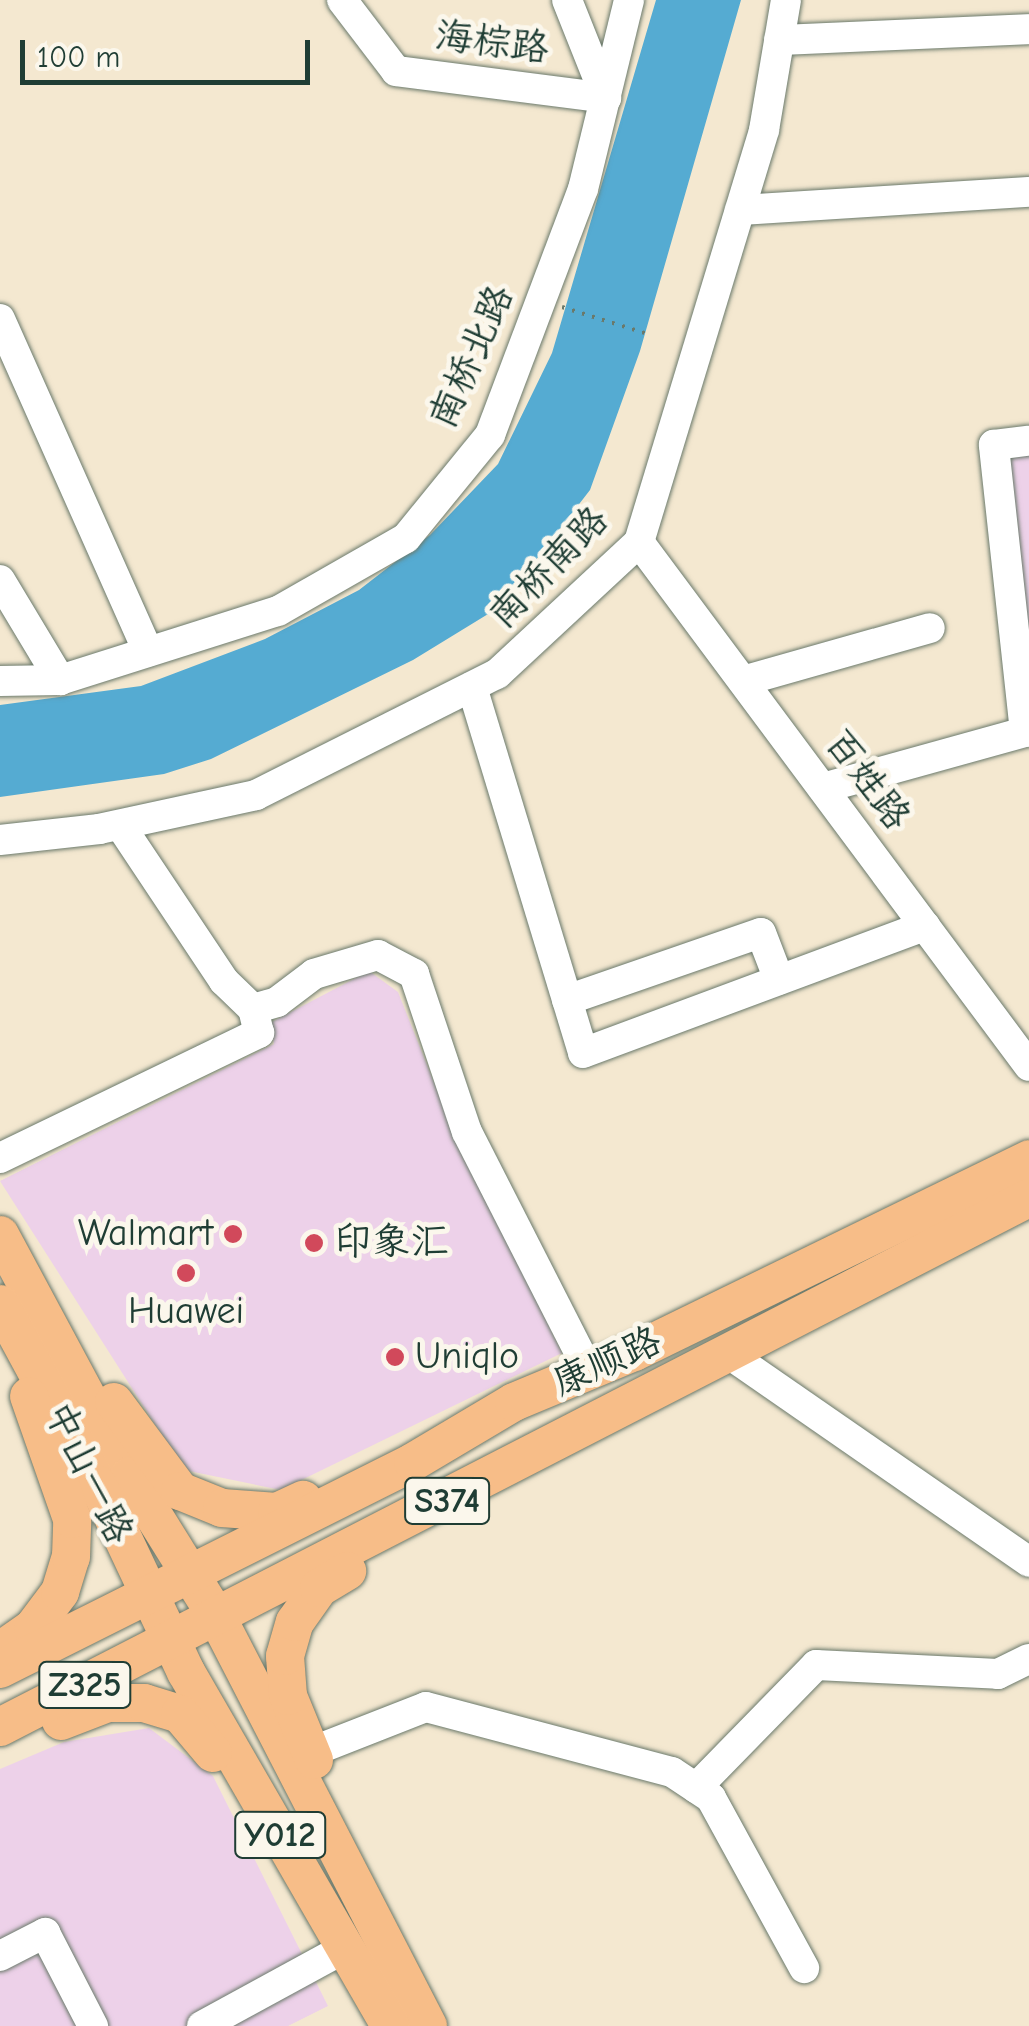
<!DOCTYPE html>
<html>
<head>
<meta charset="utf-8">
<style>
	body { margin:0 }
	#map { position:relative; width:1029px; height:2026px; overflow:hidden; background:#f4e8d0; font-family:"Comic Neue","LXGW WenKai TC",sans-serif }
	div>[style] { position:absolute }
	.built>* { inset:0; background:#edd1e9 }
	.water>* { inset:0; background:#55abd2 }
	.path>* { height:4px; margin-top:-2px; transform-origin:0; background:repeating-linear-gradient(90deg,#6a796b 0 2.5px,transparent 0 10.5px) }
	.roads { filter:drop-shadow(0 0 2px #6a796b) drop-shadow(0 0 2px #6a796b) }
	.minor>* { height:30px; margin:-15px; padding:0 15px; transform-origin:15px; border-radius:15px; background:#fff }
	.major>* { height:38px; margin:-19px; padding:0 19px; transform-origin:19px; border-radius:19px; background:#f7bd88 }
	.dots>* { width:28px; height:28px; translate:-50% -50%; box-sizing:border-box; border:5px solid #fbf7ec; border-radius:50% }
	span { translate:-50% -50%; white-space:nowrap; text-align:center; line-height:1.15; -webkit-text-stroke:10px #fbf7ec; paint-order:stroke }
	.shield-label span { padding:2px 8px; background:#fbf7ec; border:2px solid; border-radius:8px; -webkit-text-stroke-width:0 }
	.shield-label { font-size:35px; color:#1f3d34; font-weight:700 }
	.street-label { font-size:38px; color:#1f3d34 }
	.poi-label { font-size:38px; color:#1f3d34 }
	.right { translate:-100% -50%; text-align:right }
	.left { translate:0 -50%; text-align:left }
	.scale { position:absolute; left:20px; top:40px; width:290px; height:45px; box-sizing:border-box; border:5px solid #1f3d34; border-top:0; padding-left:12px; font-size:30px; line-height:35px; white-space:nowrap; color:#1f3d34; -webkit-text-stroke:8px #fbf7ec; paint-order:stroke }
</style>
</head>
<body>
<div id="map">
	<div class="built">
		<i style="clip-path:polygon(1029px 446px,1029px 647px,1005px 449px)"></i>
		<i style="clip-path:polygon(369px 971px,398px 992px,452px 1128px,562px 1353px,281px 1490px,184px 1470px,0 1181px,274px 1044px,270px 1023px)"></i>
		<i style="clip-path:polygon(149px 1728px,213px 1776px,328px 2006px,288px 2026px,0 2026px,0 1769px,64px 1742px)"></i>
	</div>
	<div class="water">
		<i style="clip-path:polygon(656px 0,741px 0,640px 351px,590px 490px,525px 574px,493px 611px,413px 660px,211px 759px,164px 774px,0 797px,0 705px,141px 686px,265px 639px,359px 590px,430px 535px,498px 464px,552px 353px)"></i>
	</div>
	<div class="path">
		<i style="left:562px;top:307px;width:93px;rotate:17.5deg"></i>
	</div>
	<div class="roads">
		<div class="minor">
			<i style="left:342px;top:0;width:89px;rotate:52.7deg"></i>
			<i style="left:396px;top:71px;width:212px;rotate:7.3deg"></i>
			<i style="left:606px;top:98px;width:105px;rotate:-111.7deg"></i>
			<i style="left:779px;top:40px;width:250px;rotate:-2.5deg"></i>
			<i style="left:740px;top:210px;width:290px;rotate:-3.6deg"></i>
			<i style="left:0;top:319px;width:364px;rotate:66deg"></i>
			<i style="left:639px;top:542px;width:653px;rotate:53.34deg"></i>
			<i style="left:0;top:580px;width:117px;rotate:59deg"></i>
			<i style="left:0;top:681px;width:60px;rotate:-1deg"></i>
			<i style="left:60px;top:680px;width:229px;rotate:-17.6deg"></i>
			<i style="left:278px;top:611px;width:147px;rotate:-29.7deg"></i>
			<i style="left:406px;top:538px;width:133px;rotate:-50.8deg"></i>
			<i style="left:490px;top:435px;width:263px;rotate:-69.3deg"></i>
			<i style="left:583px;top:189px;width:195px;rotate:-76.3deg"></i>
			<i style="left:743px;top:681px;width:194px;rotate:-15.8deg"></i>
			<i style="left:472px;top:687px;width:382px;rotate:73.1deg"></i>
			<i style="left:583px;top:1053px;width:365px;rotate:-20.4deg"></i>
			<i style="left:1025px;top:732px;width:289px;rotate:-96.2deg"></i>
			<i style="left:994px;top:445px;width:35px;rotate:-7deg"></i>
			<i style="left:823px;top:788px;width:214px;rotate:-15.5deg"></i>
			<i style="left:120px;top:825px;width:187px;rotate:56.3deg"></i>
			<i style="left:224px;top:981px;width:40px;rotate:44deg"></i>
			<i style="left:253px;top:1009px;width:25px;rotate:-16deg"></i>
			<i style="left:277px;top:1002px;width:46px;rotate:-37.1deg"></i>
			<i style="left:314px;top:974px;width:67px;rotate:-16.5deg"></i>
			<i style="left:378px;top:955px;width:41px;rotate:27.8deg"></i>
			<i style="left:414px;top:974px;width:167px;rotate:71.5deg"></i>
			<i style="left:467px;top:1132px;width:268px;rotate:63deg"></i>
			<i style="left:0;top:840px;width:100px;rotate:-6.3deg"></i>
			<i style="left:99px;top:829px;width:161px;rotate:-12.2deg"></i>
			<i style="left:256px;top:795px;width:270px;rotate:-26.7deg"></i>
			<i style="left:497px;top:674px;width:194px;rotate:-42.9deg"></i>
			<i style="left:639px;top:542px;width:431px;rotate:-73.1deg"></i>
			<i style="left:764px;top:130px;width:132px;rotate:-80.4deg"></i>
			<i style="left:567px;top:1000px;width:205px;rotate:-19.1deg"></i>
			<i style="left:761px;top:933px;width:50px;rotate:69deg"></i>
			<i style="left:0;top:1158px;width:288px;rotate:-25.8deg"></i>
			<i style="left:259px;top:1033px;width:25px;rotate:-104deg"></i>
			<i style="left:729px;top:1354px;width:365px;rotate:34.7deg"></i>
			<i style="left:311px;top:1752px;width:123px;rotate:-21.4deg"></i>
			<i style="left:426px;top:1707px;width:254px;rotate:14.8deg"></i>
			<i style="left:672px;top:1772px;width:47px;rotate:33.7deg"></i>
			<i style="left:711px;top:1798px;width:194px;rotate:61.3deg"></i>
			<i style="left:696px;top:1788px;width:172px;rotate:-45.7deg"></i>
			<i style="left:816px;top:1665px;width:182px;rotate:2.8deg"></i>
			<i style="left:998px;top:1674px;width:34px;rotate:-26deg"></i>
			<i style="left:0;top:1956px;width:51px;rotate:-27.1deg"></i>
			<i style="left:45px;top:1933px;width:105px;rotate:62.7deg"></i>
			<i style="left:202px;top:2026px;width:163px;rotate:-28.6deg"></i>
		</div>
		<div class="major">
			<i style="left:0;top:1235px;width:273px;rotate:61.8deg"></i>
			<i style="left:129px;top:1476px;width:168px;rotate:58.1deg"></i>
			<i style="left:218px;top:1619px;width:458px;rotate:62.7deg"></i>
			<i style="left:0;top:1304px;width:206px;rotate:61.6deg"></i>
			<i style="left:98px;top:1485px;width:207px;rotate:64.8deg"></i>
			<i style="left:186px;top:1672px;width:409px;rotate:60deg"></i>
			<i style="left:114px;top:1402px;width:111px;rotate:53.4deg"></i>
			<i style="left:180px;top:1491px;width:45px;rotate:22deg"></i>
			<i style="left:222px;top:1508px;width:55px;rotate:4.2deg"></i>
			<i style="left:277px;top:1512px;width:29px;rotate:-25deg"></i>
			<i style="left:0;top:1651px;width:40px;rotate:-34.9deg"></i>
			<i style="left:33px;top:1628px;width:45px;rotate:-53.1deg"></i>
			<i style="left:60px;top:1592px;width:37px;rotate:-73deg"></i>
			<i style="left:71px;top:1557px;width:38px;rotate:-88deg"></i>
			<i style="left:72px;top:1519px;width:130px;rotate:-109.3deg"></i>
			<i style="left:0;top:1669px;width:462px;rotate:-26.6deg"></i>
			<i style="left:413px;top:1462px;width:117px;rotate:-30.7deg"></i>
			<i style="left:514px;top:1402px;width:130px;rotate:-22.6deg"></i>
			<i style="left:634px;top:1352px;width:440px;rotate:-26deg"></i>
			<i style="left:61px;top:1721px;width:50px;rotate:-21deg"></i>
			<i style="left:108px;top:1703px;width:36px"></i>
			<i style="left:144px;top:1703px;width:38px;rotate:17deg"></i>
			<i style="left:180px;top:1714px;width:51px;rotate:49.8deg"></i>
			<i style="left:0;top:1727px;width:1157px;rotate:-27.21deg"></i>
			<i style="left:314px;top:1760px;width:69px;rotate:-112.1deg"></i>
			<i style="left:288px;top:1696px;width:40px;rotate:-94.3deg"></i>
			<i style="left:285px;top:1656px;width:35px;rotate:-74deg"></i>
			<i style="left:295px;top:1622px;width:42px;rotate:-54.8deg"></i>
			<i style="left:319px;top:1588px;width:33px;rotate:-31deg"></i>
		</div>
	</div>
	<div class="dots">
		<i style="left:233px;top:1234px;background:#d1495b"></i>
		<i style="left:314px;top:1243px;background:#d1495b"></i>
		<i style="left:186px;top:1273px;background:#d1495b"></i>
		<i style="left:395px;top:1357px;background:#d1495b"></i>
	</div>
	<div class="shield-label">
		<span style="left:447px;top:1501px">S374</span>
		<span style="left:85px;top:1685px">Z325</span>
		<span style="left:280px;top:1835px">Y012</span>
	</div>
	<div class="street-label">
		<span style="left:492px;top:43px;rotate:7deg">海棕路</span>
		<span style="left:472px;top:357px;rotate:-66deg">南桥北路</span>
		<span style="left:549px;top:568px;rotate:-46deg">南桥南路</span>
		<span style="left:867px;top:780px;rotate:53deg">百姓路</span>
		<span style="left:607px;top:1362px;rotate:-24deg">康顺路</span>
		<span style="left:88px;top:1473px;rotate:64deg">中山一路</span>
	</div>
	<div class="poi-label">
		<span class="right" style="left:213px;top:1234px">Walmart</span>
		<span class="left" style="left:334px;top:1243px">印象汇</span>
		<span style="left:186px;top:1312px">Huawei</span>
		<span class="left" style="left:415px;top:1357px">Uniqlo</span>
	</div>
	<div class="scale">100 m</div>
</div>
</body>
</html>
